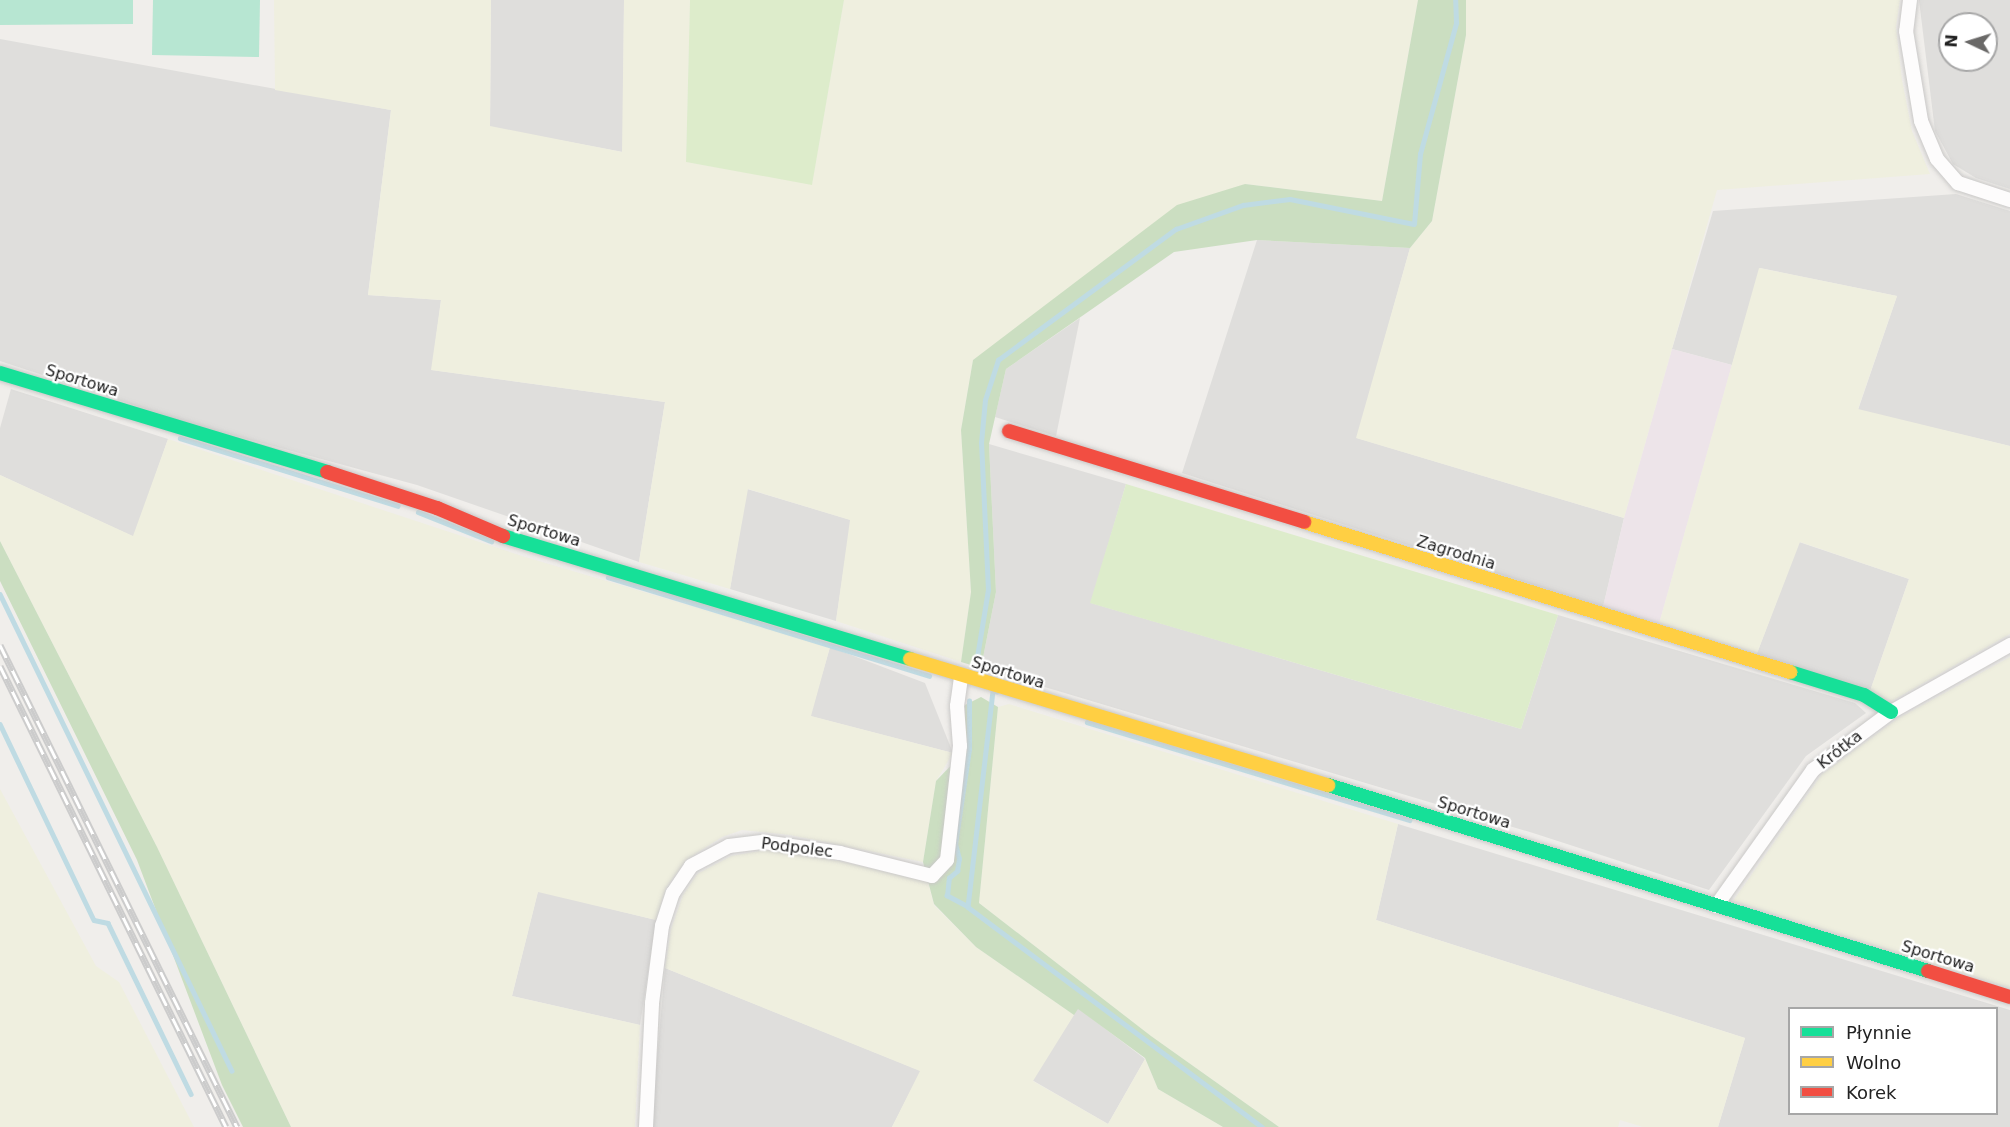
<!DOCTYPE html>
<html>
<head>
<meta charset="utf-8">
<style>
	body { margin:0 }
	#map { position:relative; width:2010px; height:1127px; overflow:hidden; background:#f0eeeb; font-family:"DejaVu Sans",sans-serif }
	div>[style] { position:absolute }
	.residential>* { inset:0; background:#dfdedc }
	.industrial>* { inset:0; background:#ede4e9 }
	.farmland>* { inset:0; background:#efefdf }
	.grass>* { inset:0; background:#ddeccb }
	.forest>* { inset:0; background:#cbdec1 }
	.pitch>* { inset:0; background:#b7e6d2 }
	.stream>* { height:4.5px; margin:-2.25px; padding:0 2.25px; transform-origin:2.25px; border-radius:2.25px; background:#bfdbe3 }
	.roads { filter:drop-shadow(0 0 2px #c9c8c7) drop-shadow(0 0 2px #c9c8c7) }
	.street>* { height:14px; margin:-7px; padding:0 7px; transform-origin:7px; border-radius:7px; background:#fdfcfc }
	.fast>* { height:14px; margin:-7px; padding:0 7px; transform-origin:7px; border-radius:7px; background:#16e098 }
	.slow>* { height:14px; margin:-7px; padding:0 7px; transform-origin:7px; border-radius:7px; background:#ffcf43 }
	.jam>* { height:14px; margin:-7px; padding:0 7px; transform-origin:7px; border-radius:7px; background:#f24e42 }
	.rail>* { height:7px; margin-top:-3.5px; transform-origin:0; background:repeating-linear-gradient(90deg,#fff 0 14px,#ccc 0 28px); box-sizing:border-box; border-block:2px solid #ccc }
	span { translate:-50% -50%; white-space:nowrap; text-align:center; line-height:1.15; -webkit-text-stroke:4.5px #fff; paint-order:stroke }
	.street-label { font-size:16px; color:#222 }
	.legend { position:absolute; left:1788px; top:1007px; width:210px; height:108px; box-sizing:border-box; background:#fff; border:2px solid #a7a7a7; margin:0; padding:8px 10px; list-style:none; font-size:18px; color:#222 }
	.legend li { display:flex; align-items:center; gap:12px; height:30px }
	.legend b { width:30px; border:2px solid #a7a7a7 }
	.north { position:absolute; left:1938px; top:12px; width:60px; height:60px; box-sizing:border-box; background:#fff; border:2px solid #a7a7a7; border-radius:50%; rotate:274deg; font-size:16px; font-weight:700; line-height:24px; text-align:center; color:#222 }
	.north::after { content:''; display:block; margin:auto; width:21px; height:27px; background:#6a6968; clip-path:polygon(50% 0,100% 100%,50% 72%,0 100%) }
</style>
</head>
<body>
<div id="map">
	<div class="residential">
		<i style="clip-path:polygon(491px 0,624px 0,623px 152px,490px 127px)"></i>
		<i style="clip-path:polygon(evenodd,1919px 0,2010px 0,2010px 189px,1976px 178px,1953px 164px,1935px 131px,1919px 0,1950px 24px,1986px 24px,1986px 60px,1950px 60px,1950px 24px)"></i>
		<i style="clip-path:polygon(0 39px,391px 110px,368px 295px,441px 300px,432px 370px,665px 402px,639px 562px,417px 485px,188px 423px,0 361px)"></i>
		<i style="clip-path:polygon(1956px 194px,2010px 211px,2010px 446px,1858px 410px,1897px 296px,1760px 268px,1732px 365px,1672px 349px,1713px 211px)"></i>
		<i style="clip-path:polygon(1257px 240px,1410px 248px,1357px 438px,1624px 518px,1603px 607px,1182px 473px)"></i>
		<i style="clip-path:polygon(1080px 318px,1056px 436px,995px 417px,1006px 369px)"></i>
		<i style="clip-path:polygon(11px 389px,168px 439px,134px 537px,0 475px,0 428px)"></i>
		<i style="clip-path:polygon(989px 444px,1126px 484px,1091px 603px,1521px 729px,1558px 615px,1855px 703px,1866px 713px,1806px 756px,1709px 890px,1533px 833px,981px 668px,996px 592px)"></i>
		<i style="clip-path:polygon(747px 489px,851px 520px,836px 621px,730px 589px)"></i>
		<i style="clip-path:polygon(1799px 542px,1909px 579px,1869px 694px,1756px 656px)"></i>
		<i style="clip-path:polygon(830px 647px,925px 683px,953px 753px,810px 716px)"></i>
		<i style="clip-path:polygon(evenodd,1398px 824px,2010px 1010px,2010px 1127px,1718px 1127px,1745px 1038px,1376px 920px,1398px 824px,1790px 1008px,1996px 1008px,1996px 1114px,1790px 1114px,1790px 1008px)"></i>
		<i style="clip-path:polygon(538px 891px,656px 920px,640px 1025px,512px 996px)"></i>
		<i style="clip-path:polygon(665px 968px,921px 1071px,892px 1127px,651px 1127px)"></i>
		<i style="clip-path:polygon(1078px 1008px,1145px 1059px,1108px 1124px,1032px 1080px)"></i>
	</div>
	<div class="industrial">
		<i style="clip-path:polygon(1672px 349px,1732px 365px,1659px 624px,1603px 607px,1624px 518px)"></i>
	</div>
	<div class="farmland">
		<i style="clip-path:polygon(274px 0,491px 0,490px 126px,622px 152px,624px 0,690px 0,686px 162px,812px 184px,844px 0,1418px 0,1382px 201px,1245px 184px,973px 360px,961px 430px,971px 592px,961px 662px,836px 621px,850px 520px,748px 489px,730px 589px,639px 562px,665px 402px,431px 370px,441px 300px,368px 295px,391px 110px,275px 90px)"></i>
		<i style="clip-path:polygon(1466px 0,1900px 0,1896px 27px,1902px 80px,1912px 131px,1930px 174px,1717px 190px,1624px 518px,1356px 438px,1410px 248px,1432px 221px,1466px 35px)"></i>
		<i style="clip-path:polygon(1759px 268px,1897px 296px,1858px 409px,2010px 446px,2010px 634px,1892px 701px,1869px 694px,1909px 579px,1800px 542px,1756px 656px,1659px 624px)"></i>
		<i style="clip-path:polygon(168px 439px,525px 557px,830px 647px,811px 716px,953px 753px,936px 781px,923px 862px,790px 835px,742px 830px,722px 837px,686px 860px,666px 888px,656px 920px,538px 892px,512px 996px,640px 1025px,635px 1127px,291px 1127px,157px 847px,0 541px,0 475px,133px 536px)"></i>
		<i style="clip-path:polygon(2010px 657px,2010px 988px,1733px 901px,1822px 774px,1897px 719px)"></i>
		<i style="clip-path:polygon(1009px 704px,1398px 824px,1376px 920px,1745px 1038px,1718px 1127px,1643px 1127px,1620px 1120px,1618px 1127px,1279px 1127px,1151px 1036px,979px 903px,998px 707px)"></i>
		<i style="clip-path:polygon(0 789px,96px 966px,119px 982px,194px 1127px,0 1127px)"></i>
		<i style="clip-path:polygon(766px 850px,839px 861px,928px 882px,934px 905px,976px 947px,1074px 1015px,1033px 1081px,1108px 1124px,1145px 1059px,1158px 1089px,1223px 1127px,892px 1127px,920px 1071px,665px 968px,671px 929px,683px 895px,697px 874px,731px 856px)"></i>
	</div>
	<div class="grass">
		<i style="clip-path:polygon(690px 0,844px 0,812px 185px,686px 162px)"></i>
		<i style="clip-path:polygon(1126px 484px,1558px 615px,1521px 729px,1090px 603px)"></i>
	</div>
	<div class="forest">
		<i style="clip-path:polygon(1418px 0,1466px 0,1466px 35px,1432px 221px,1410px 248px,1257px 240px,1174px 252px,1006px 369px,989px 444px,996px 592px,981px 668px,961px 662px,971px 592px,961px 430px,973px 360px,1177px 205px,1245px 184px,1382px 201px)"></i>
		<i style="clip-path:polygon(0 541px,157px 847px,291px 1127px,243px 1127px,222px 1085px,137px 860px,0 581px)"></i>
		<i style="clip-path:polygon(981px 697px,998px 707px,979px 903px,1151px 1036px,1279px 1127px,1223px 1127px,1158px 1089px,1145px 1058px,1078px 1009px,1074px 1015px,976px 947px,934px 904px,923px 862px,936px 781px,963px 753px,965px 705px)"></i>
	</div>
	<div class="pitch">
		<i style="clip-path:polygon(0 0,133px 0,133px 24px,0 25px)"></i>
		<i style="clip-path:polygon(153px 0,260px 0,259px 57px,152px 55px)"></i>
	</div>
	<div class="stream">
		<i style="left:180px;top:438px;width:228px;rotate:17.3deg"></i>
		<i style="left:418px;top:512px;width:79px;rotate:21.7deg"></i>
		<i style="left:608px;top:577px;width:336px;rotate:17.1deg"></i>
		<i style="left:0;top:594px;width:530px;rotate:64.06deg"></i>
		<i style="left:976px;top:663px;width:74px;rotate:-80.7deg"></i>
		<i style="left:988px;top:590px;width:147px;rotate:-92.7deg"></i>
		<i style="left:981px;top:443px;width:43px;rotate:-84.7deg"></i>
		<i style="left:985px;top:400px;width:42px;rotate:-72deg"></i>
		<i style="left:998px;top:360px;width:221px;rotate:-36.4deg"></i>
		<i style="left:1176px;top:229px;width:71px;rotate:-19.7deg"></i>
		<i style="left:1243px;top:205px;width:47px;rotate:-7.3deg"></i>
		<i style="left:1290px;top:199px;width:126px;rotate:11.4deg"></i>
		<i style="left:1414px;top:224px;width:70px;rotate:-85.1deg"></i>
		<i style="left:1420px;top:154px;width:136px;rotate:-74.6deg"></i>
		<i style="left:1456px;top:23px;width:23px;rotate:-92deg"></i>
		<i style="left:997px;top:692px;width:4px;rotate:-166deg"></i>
		<i style="left:993px;top:691px;width:217px;rotate:96.6deg"></i>
		<i style="left:968px;top:907px;width:367px;rotate:36.8deg"></i>
		<i style="left:1087px;top:722px;width:337px;rotate:16.9deg"></i>
		<i style="left:0;top:724px;width:217px;rotate:64.4deg"></i>
		<i style="left:94px;top:920px;width:14px;rotate:12deg"></i>
		<i style="left:108px;top:923px;width:190px;rotate:64.1deg"></i>
		<i style="left:968px;top:907px;width:24px;rotate:-152deg"></i>
		<i style="left:947px;top:896px;width:18px;rotate:-84deg"></i>
		<i style="left:949px;top:878px;width:11px;rotate:-41deg"></i>
		<i style="left:957px;top:871px;width:12px;rotate:-81deg"></i>
		<i style="left:959px;top:859px;width:16px;rotate:-105deg"></i>
		<i style="left:955px;top:844px;width:96px;rotate:-81.6deg"></i>
		<i style="left:969px;top:749px;width:48px;rotate:-90deg"></i>
	</div>
	<div class="roads">
		<div class="street">
			<i style="left:1910px;top:0;width:31px;rotate:97deg"></i>
			<i style="left:1906px;top:31px;width:91px;rotate:80.5deg"></i>
			<i style="left:1921px;top:121px;width:41px;rotate:67.2deg"></i>
			<i style="left:1937px;top:159px;width:32px;rotate:49deg"></i>
			<i style="left:1958px;top:183px;width:55px;rotate:18.1deg"></i>
			<i style="left:1716px;top:906px;width:167px;rotate:-54.5deg"></i>
			<i style="left:1813px;top:770px;width:97px;rotate:-36.6deg"></i>
			<i style="left:1891px;top:712px;width:137px;rotate:-29.4deg"></i>
			<i style="left:646px;top:1127px;width:124px;rotate:-87.2deg"></i>
			<i style="left:652px;top:1003px;width:78px;rotate:-82.6deg"></i>
			<i style="left:662px;top:926px;width:35px;rotate:-72deg"></i>
			<i style="left:673px;top:893px;width:32px;rotate:-56deg"></i>
			<i style="left:691px;top:866px;width:43px;rotate:-27.8deg"></i>
			<i style="left:729px;top:846px;width:35px;rotate:-7deg"></i>
			<i style="left:764px;top:842px;width:77px;rotate:8.2deg"></i>
			<i style="left:840px;top:853px;width:95px;rotate:14deg"></i>
			<i style="left:932px;top:876px;width:22px;rotate:-47deg"></i>
			<i style="left:947px;top:860px;width:115px;rotate:-83.5deg"></i>
			<i style="left:960px;top:746px;width:40px;rotate:-94.3deg"></i>
			<i style="left:957px;top:706px;width:30px;rotate:-82deg"></i>
		</div>
		<div class="fast">
			<i style="left:0;top:373px;width:342px;rotate:16.8deg"></i>
			<i style="left:503px;top:536px;width:425px;rotate:16.8deg"></i>
			<i style="left:1790px;top:672px;width:77px;rotate:17.3deg"></i>
			<i style="left:1864px;top:695px;width:32px;rotate:32deg"></i>
			<i style="left:1328px;top:785px;width:628px;rotate:17.22deg"></i>
		</div>
		<div class="slow">
			<i style="left:1304px;top:522px;width:509px;rotate:17.15deg"></i>
			<i style="left:910px;top:659px;width:437px;rotate:16.8deg"></i>
		</div>
		<div class="jam">
			<i style="left:1009px;top:431px;width:309px;rotate:17.1deg"></i>
			<i style="left:327px;top:472px;width:116px;rotate:18.1deg"></i>
			<i style="left:437px;top:508px;width:72px;rotate:23deg"></i>
			<i style="left:1928px;top:971px;width:86px;rotate:17.6deg"></i>
		</div>
	</div>
	<div class="rail">
		<i style="left:0;top:645px;width:537px;rotate:63.82deg"></i>
		<i style="left:0;top:666px;width:513px;rotate:63.88deg"></i>
	</div>
	<div class="street-label">
		<span style="left:82px;top:381px;rotate:17deg">Sportowa</span>
		<span style="left:544px;top:531px;rotate:17deg">Sportowa</span>
		<span style="left:1456px;top:553px;rotate:17deg">Zagrodnia</span>
		<span style="left:1008px;top:673px;rotate:17deg">Sportowa</span>
		<span style="left:1840px;top:750px;rotate:-38deg">Krótka</span>
		<span style="left:1474px;top:813px;rotate:17deg">Sportowa</span>
		<span style="left:797px;top:848px;rotate:7deg">Podpolec</span>
		<span style="left:1938px;top:957px;rotate:17deg">Sportowa</span>
	</div>
	<ul class="legend">
	<li><b style="height:8px;background:#16e098"></b>Płynnie</li>
	<li><b style="height:8px;background:#ffcf43"></b>Wolno</li>
	<li><b style="height:8px;background:#f24e42"></b>Korek</li>
	</ul>
	<div class="north">N</div>
</div>
</body>
</html>
